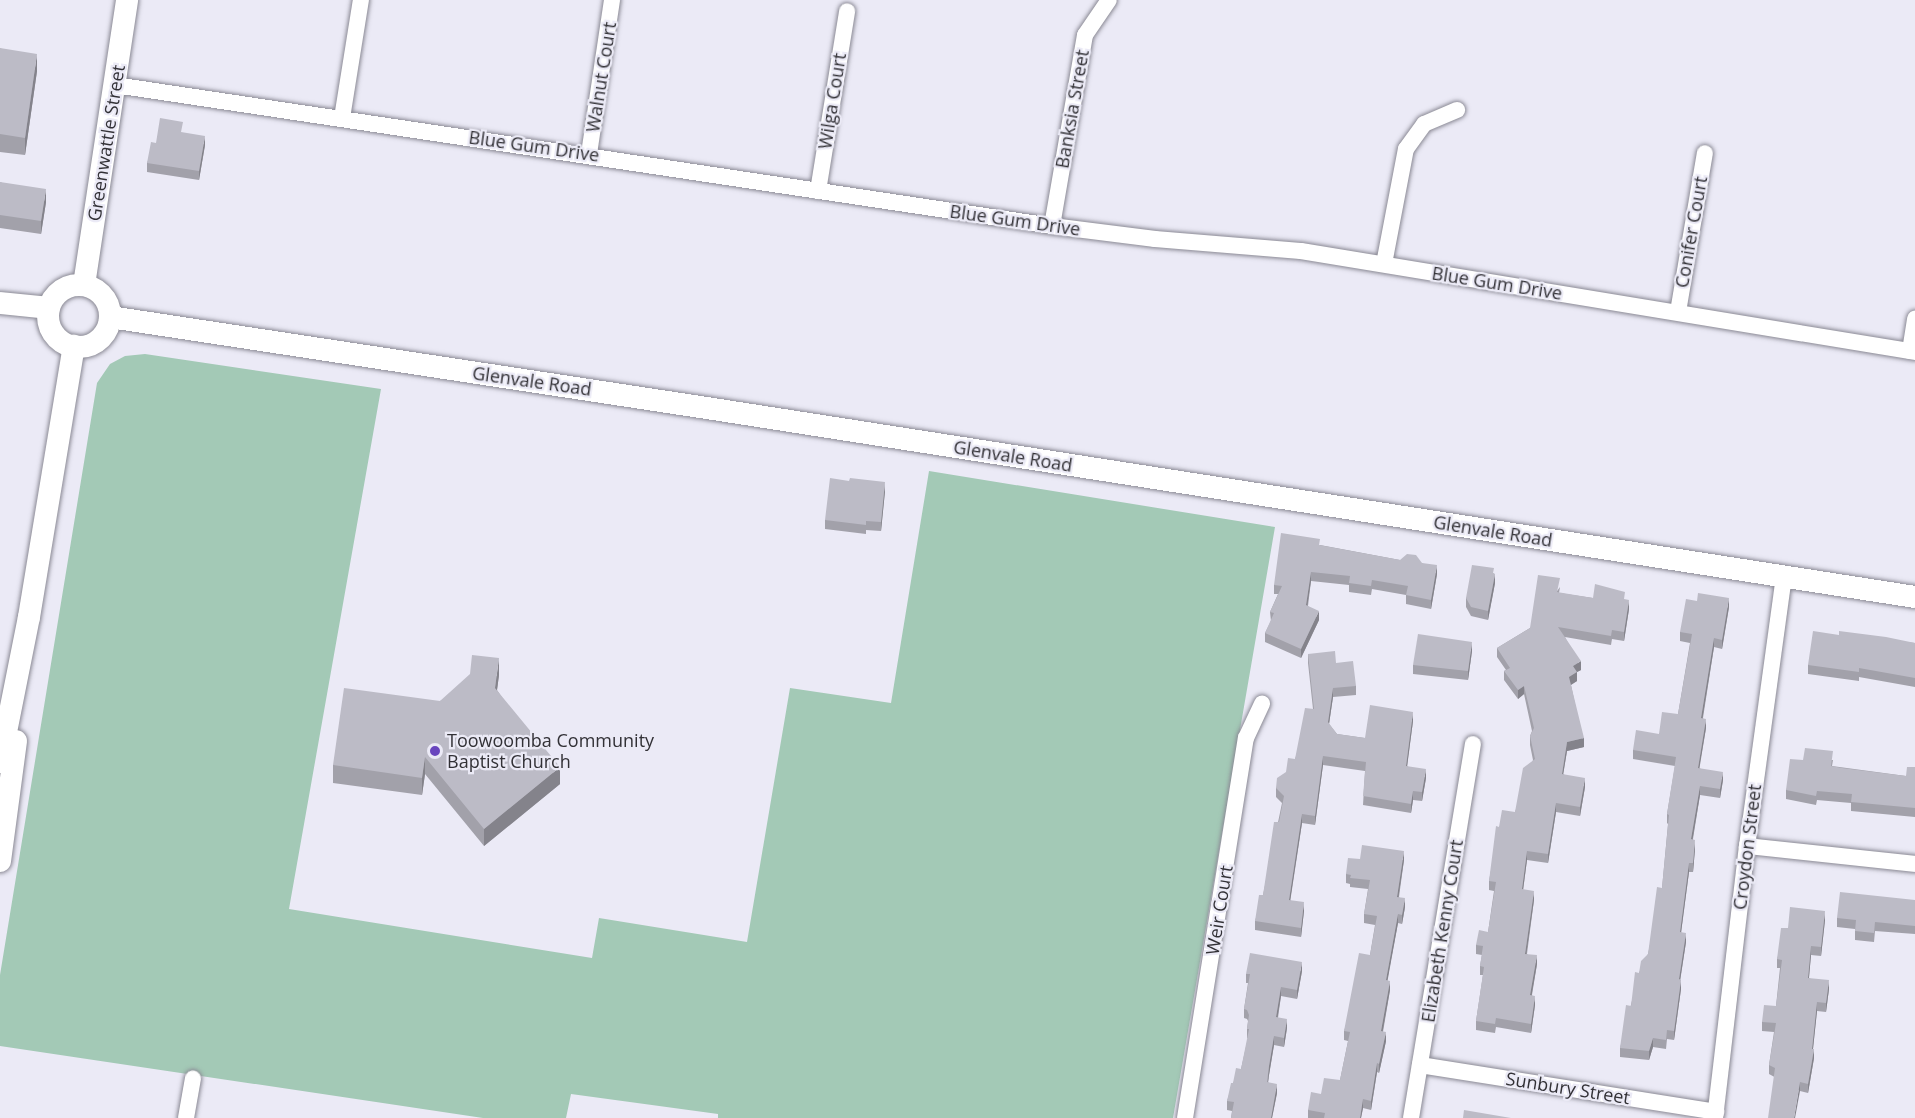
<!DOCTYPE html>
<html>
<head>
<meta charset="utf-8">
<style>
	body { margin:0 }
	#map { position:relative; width:1915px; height:1118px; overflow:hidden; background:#ebeaf6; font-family:"Open Sans",sans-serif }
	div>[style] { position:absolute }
	.green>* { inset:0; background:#a3c9b6 }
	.roads { filter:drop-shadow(0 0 2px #8a8994) drop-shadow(0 0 2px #8a8994) }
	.street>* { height:16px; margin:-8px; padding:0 8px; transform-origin:8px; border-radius:8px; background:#fff }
	.secondary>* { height:22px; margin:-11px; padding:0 11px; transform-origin:11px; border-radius:11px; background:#fff }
	.secondary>.ring { margin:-11px; padding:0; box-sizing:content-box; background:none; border:22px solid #fff; border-radius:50% }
	.wall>* { inset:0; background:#a2a1aa }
	.shaded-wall>* { inset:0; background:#84838b }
	.building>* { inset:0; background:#bcbbc6 }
	.dots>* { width:16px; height:16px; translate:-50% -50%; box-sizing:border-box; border:3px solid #ebeaf6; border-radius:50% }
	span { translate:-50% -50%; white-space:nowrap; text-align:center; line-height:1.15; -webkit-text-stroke:4.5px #ebeaf6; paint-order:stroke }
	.street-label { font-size:18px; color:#323136 }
	.poi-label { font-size:18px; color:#323136 }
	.left { translate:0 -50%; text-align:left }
</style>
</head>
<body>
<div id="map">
	<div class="green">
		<i style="clip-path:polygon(145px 354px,381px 389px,289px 909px,592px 958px,599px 918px,747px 942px,790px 688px,891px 703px,929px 471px,1275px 527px,1173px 1118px,718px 1118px,718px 1114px,571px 1094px,566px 1118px,483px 1118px,0 1046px,0 975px,97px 383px,110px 364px,125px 356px)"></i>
	</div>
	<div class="roads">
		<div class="street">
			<i style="left:115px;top:85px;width:948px;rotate:8.56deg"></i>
			<i style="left:1052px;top:226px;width:104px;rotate:7.2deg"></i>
			<i style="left:1155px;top:239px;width:146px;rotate:4.7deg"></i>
			<i style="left:1301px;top:251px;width:622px;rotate:9.34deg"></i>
			<i style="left:342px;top:118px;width:120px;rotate:-80.9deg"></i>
			<i style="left:589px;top:154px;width:156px;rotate:-81.5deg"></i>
			<i style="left:818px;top:191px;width:182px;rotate:-80.8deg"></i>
			<i style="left:1052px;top:226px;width:194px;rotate:-80.2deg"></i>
			<i style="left:1085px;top:35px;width:42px;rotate:-55.6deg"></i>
			<i style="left:1384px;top:264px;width:117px;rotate:-79.2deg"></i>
			<i style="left:1406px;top:149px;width:31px;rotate:-54deg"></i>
			<i style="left:1424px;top:124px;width:36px;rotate:-23deg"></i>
			<i style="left:1678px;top:312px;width:161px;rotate:-80.4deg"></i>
			<i style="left:1910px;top:351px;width:33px;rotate:-81deg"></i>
			<i style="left:1747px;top:846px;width:169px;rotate:6.1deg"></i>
			<i style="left:1420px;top:1065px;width:300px;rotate:9deg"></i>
			<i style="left:186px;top:1118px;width:40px;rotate:-80deg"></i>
			<i style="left:1185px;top:1118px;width:385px;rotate:-80.9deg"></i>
			<i style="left:1246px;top:738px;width:38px;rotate:-65deg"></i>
			<i style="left:1411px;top:1118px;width:379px;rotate:-80.6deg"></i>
			<i style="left:1715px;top:1118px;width:274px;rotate:-83.3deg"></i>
			<i style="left:1747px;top:846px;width:272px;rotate:-82.2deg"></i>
		</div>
		<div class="secondary">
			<i style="left:84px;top:285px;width:288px;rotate:-81.4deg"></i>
			<i class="ring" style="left:48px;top:285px;width:40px;height:40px"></i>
			<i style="left:0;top:303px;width:49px;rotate:5.8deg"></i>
			<i style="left:110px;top:317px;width:591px;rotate:8.67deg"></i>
			<i style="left:694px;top:406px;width:1236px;rotate:8.89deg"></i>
			<i style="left:0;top:762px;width:148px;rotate:-78.7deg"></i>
			<i style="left:29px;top:617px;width:275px;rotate:-80.6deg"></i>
			<i style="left:0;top:861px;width:121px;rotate:-82.4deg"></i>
		</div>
	</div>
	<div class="wall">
		<i style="clip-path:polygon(0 48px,37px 71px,25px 155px,0 152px)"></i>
		<i style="clip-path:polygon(183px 133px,205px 145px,199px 180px,147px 172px,147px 163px,156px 143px)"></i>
		<i style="clip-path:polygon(0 182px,46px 202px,41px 234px,0 228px)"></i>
		<i style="clip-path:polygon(885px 491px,881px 531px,866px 530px,866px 534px,825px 529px,825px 520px)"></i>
		<i style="clip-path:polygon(1320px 545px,1400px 560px,1422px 563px,1437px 574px,1431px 609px,1406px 604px,1406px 595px,1372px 589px,1371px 595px,1349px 592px,1349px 585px,1311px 581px,1308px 606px,1319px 620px,1301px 658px,1265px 642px,1265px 633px,1271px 621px,1270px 612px,1278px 594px,1274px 594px,1274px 585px)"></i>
		<i style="clip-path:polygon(1494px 573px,1495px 583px,1488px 620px,1471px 616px,1466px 607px,1466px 598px)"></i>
		<i style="clip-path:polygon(1560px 587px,1559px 593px,1593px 598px,1625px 600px,1629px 609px,1624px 641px,1612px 639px,1611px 645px,1565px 637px,1581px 670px,1577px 672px,1577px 681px,1571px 685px,1584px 747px,1567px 751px,1563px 774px,1585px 787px,1580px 816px,1556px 812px,1548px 863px,1527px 860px,1523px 890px,1534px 900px,1527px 954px,1537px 964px,1532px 995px,1535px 1005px,1531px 1033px,1496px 1027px,1495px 1033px,1476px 1030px,1476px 1021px,1483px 975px,1480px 975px,1480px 966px,1482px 955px,1476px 954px,1476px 945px,1488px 932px,1494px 891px,1489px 890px,1489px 881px,1499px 827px,1515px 812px,1533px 760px,1530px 745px,1530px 736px,1532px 731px,1524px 694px,1518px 699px,1504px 680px,1504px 671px,1506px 670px,1497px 657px,1497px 648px,1530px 628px)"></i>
		<i style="clip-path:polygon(1729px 607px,1722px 649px,1714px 647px,1703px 718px,1706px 728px,1699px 768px,1723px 780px,1720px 798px,1700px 795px,1693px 839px,1695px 849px,1693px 872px,1689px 872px,1681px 932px,1686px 942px,1680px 980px,1681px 989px,1674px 1040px,1667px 1039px,1666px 1049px,1653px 1047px,1649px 1060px,1620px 1057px,1620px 1048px,1639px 973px,1648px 954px,1662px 888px,1668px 824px,1667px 823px,1667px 814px,1675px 766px,1633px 759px,1633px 750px,1659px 734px,1678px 714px,1690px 643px,1680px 641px,1680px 632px)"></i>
		<i style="clip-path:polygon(1839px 635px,1915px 643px,1915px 687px,1859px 677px,1859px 681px,1808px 674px,1808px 665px)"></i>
		<i style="clip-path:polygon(1472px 651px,1468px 680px,1413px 674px,1413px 665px)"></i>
		<i style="clip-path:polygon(1308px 654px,1336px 663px,1356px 686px,1356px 695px,1333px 697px,1329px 724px,1337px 734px,1365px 738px,1413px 721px,1407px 766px,1426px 778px,1422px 801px,1413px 800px,1411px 813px,1363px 805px,1365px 771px,1323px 765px,1315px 825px,1302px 823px,1290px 900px,1304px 911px,1301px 937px,1255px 930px,1255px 921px,1263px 895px,1282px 803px,1276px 797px,1276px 788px,1295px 759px,1313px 709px,1308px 663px)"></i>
		<i style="clip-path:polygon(499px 675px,497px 690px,560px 784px,484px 846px,425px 774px,422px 795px,333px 783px,333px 765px,440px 701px)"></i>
		<i style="clip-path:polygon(1803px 760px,1833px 760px,1832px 766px,1906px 776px,1915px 767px,1915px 817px,1851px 811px,1851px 803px,1817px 800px,1816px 805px,1786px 799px,1786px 790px)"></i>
		<i style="clip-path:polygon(1360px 859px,1404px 860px,1399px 897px,1405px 907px,1402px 924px,1398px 923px,1387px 981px,1390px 990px,1383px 1032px,1386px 1041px,1379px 1073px,1377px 1072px,1371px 1110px,1363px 1108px,1361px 1118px,1308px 1118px,1308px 1110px,1321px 1094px,1340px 1080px,1348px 1041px,1344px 1040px,1344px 1031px,1370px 955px,1375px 925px,1364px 923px,1364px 914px,1368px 889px,1350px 887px,1350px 884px,1346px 883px,1346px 874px)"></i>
		<i style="clip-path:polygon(1915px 900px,1915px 934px,1875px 931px,1874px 942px,1855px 940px,1855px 929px,1837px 927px,1837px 918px)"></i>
		<i style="clip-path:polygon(1825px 920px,1821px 956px,1811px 955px,1809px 978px,1829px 989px,1826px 1012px,1817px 1011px,1813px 1049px,1814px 1058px,1808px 1093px,1800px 1091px,1769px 1074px,1769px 1065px,1774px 1032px,1762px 1031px,1762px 1022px,1776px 1006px,1780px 968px,1777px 968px,1777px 959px,1788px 928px)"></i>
		<i style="clip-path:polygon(1302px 971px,1297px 999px,1281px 996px,1278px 1018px,1287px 1028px,1284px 1047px,1274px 1045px,1269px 1075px,1268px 1082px,1277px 1093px,1272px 1118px,1231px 1118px,1232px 1111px,1227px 1110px,1227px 1101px,1233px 1083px,1241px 1069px,1248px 1038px,1247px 1038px,1247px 1029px,1248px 1021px,1247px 1019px,1244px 1018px,1244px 1009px,1248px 983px,1246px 983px,1246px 974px)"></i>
	</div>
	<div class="shaded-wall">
		<i style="clip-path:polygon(37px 54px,37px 71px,25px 155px,25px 138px)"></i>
		<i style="clip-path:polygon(205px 136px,205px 145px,199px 180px,199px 171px)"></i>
		<i style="clip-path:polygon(46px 189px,46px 202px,41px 234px,41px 221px)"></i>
		<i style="clip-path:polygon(885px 482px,885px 491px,881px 531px,881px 522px)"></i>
		<i style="clip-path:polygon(1437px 565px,1437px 574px,1431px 609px,1431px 600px)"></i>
		<i style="clip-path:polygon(1311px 572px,1311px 581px,1306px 614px,1306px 605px)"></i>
		<i style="clip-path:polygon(1495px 574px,1495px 583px,1488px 620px,1488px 611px)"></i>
		<i style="clip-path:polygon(1729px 598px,1729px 607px,1722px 649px,1722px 640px)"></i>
		<i style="clip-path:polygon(1629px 600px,1629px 609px,1624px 641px,1624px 632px)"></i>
		<i style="clip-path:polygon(1319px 611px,1319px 620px,1301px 658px,1301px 649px)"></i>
		<i style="clip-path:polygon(1714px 638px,1714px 647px,1701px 727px,1701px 718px)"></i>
		<i style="clip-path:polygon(1472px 642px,1472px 651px,1468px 680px,1468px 671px)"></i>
		<i style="clip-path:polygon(499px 658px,499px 675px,495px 705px,495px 688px)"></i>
		<i style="clip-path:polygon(1581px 661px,1581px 670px,1577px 672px,1577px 681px,1569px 686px,1569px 677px,1573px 666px)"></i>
		<i style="clip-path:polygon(1524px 686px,1524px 694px,1518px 699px,1518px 690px)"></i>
		<i style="clip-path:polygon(1333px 688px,1333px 697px,1328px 731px,1328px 722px)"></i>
		<i style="clip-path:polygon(1413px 712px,1413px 721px,1406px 775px,1406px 766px)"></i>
		<i style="clip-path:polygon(1706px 719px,1706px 728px,1698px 777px,1698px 768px)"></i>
		<i style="clip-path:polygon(1584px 738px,1584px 747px,1567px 751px,1562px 782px,1562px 774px,1567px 742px)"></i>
		<i style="clip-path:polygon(1323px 756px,1323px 765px,1315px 825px,1315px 816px)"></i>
		<i style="clip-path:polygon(425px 757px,425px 774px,422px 795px,422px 778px)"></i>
		<i style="clip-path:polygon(560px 767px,560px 784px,484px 846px,484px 829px)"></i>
		<i style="clip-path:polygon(1426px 769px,1426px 778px,1422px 801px,1422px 792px)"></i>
		<i style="clip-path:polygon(1723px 772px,1723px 780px,1720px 798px,1720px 789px)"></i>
		<i style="clip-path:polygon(1585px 778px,1585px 787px,1580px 816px,1580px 807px)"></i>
		<i style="clip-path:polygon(1700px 786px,1700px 795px,1691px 848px,1691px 839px)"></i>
		<i style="clip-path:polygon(1413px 791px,1413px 800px,1411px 813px,1411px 804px)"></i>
		<i style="clip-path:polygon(1556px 803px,1556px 812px,1548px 863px,1548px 854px)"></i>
		<i style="clip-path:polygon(1302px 814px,1302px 823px,1289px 909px,1289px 900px)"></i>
		<i style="clip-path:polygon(1695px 840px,1695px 849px,1693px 872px,1693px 863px)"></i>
		<i style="clip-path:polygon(1404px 851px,1404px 860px,1397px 906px,1397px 897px)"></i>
		<i style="clip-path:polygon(1527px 851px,1527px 860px,1522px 898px,1522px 889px)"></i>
		<i style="clip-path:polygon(1689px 863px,1689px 872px,1680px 941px,1680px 932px)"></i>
		<i style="clip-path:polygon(1534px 891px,1534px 900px,1525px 963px,1525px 954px)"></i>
		<i style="clip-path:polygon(1405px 898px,1405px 907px,1402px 924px,1402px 915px)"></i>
		<i style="clip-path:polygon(1304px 902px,1304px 911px,1301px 937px,1301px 928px)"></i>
		<i style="clip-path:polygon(1825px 911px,1825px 920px,1821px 956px,1821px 947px)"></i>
		<i style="clip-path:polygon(1398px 914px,1398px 923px,1386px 989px,1386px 980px)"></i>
		<i style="clip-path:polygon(1686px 933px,1686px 942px,1679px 988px,1679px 979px)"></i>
		<i style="clip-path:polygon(1811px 946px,1811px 955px,1808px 987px,1808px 978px)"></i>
		<i style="clip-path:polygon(1537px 955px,1537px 964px,1530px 1004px,1530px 995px)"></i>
		<i style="clip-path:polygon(1302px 962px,1302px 971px,1297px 999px,1297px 990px)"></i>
		<i style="clip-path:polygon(1681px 980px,1681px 989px,1674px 1040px,1674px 1031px)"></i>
		<i style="clip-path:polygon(1829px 980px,1829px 989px,1826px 1012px,1826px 1003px)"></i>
		<i style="clip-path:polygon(1390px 981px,1390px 990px,1381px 1040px,1381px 1031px)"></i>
		<i style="clip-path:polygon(1281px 987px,1281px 996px,1276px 1026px,1276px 1017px)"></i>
		<i style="clip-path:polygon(1535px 996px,1535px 1005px,1531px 1033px,1531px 1024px)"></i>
		<i style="clip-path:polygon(1817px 1002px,1817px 1011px,1812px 1058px,1812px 1049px)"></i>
		<i style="clip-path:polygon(1287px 1019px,1287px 1028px,1284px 1047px,1284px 1038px)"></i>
		<i style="clip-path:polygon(1386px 1032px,1386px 1041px,1379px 1073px,1379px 1064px)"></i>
		<i style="clip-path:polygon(1274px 1036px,1274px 1045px,1269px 1075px,1267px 1091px,1269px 1066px)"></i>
		<i style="clip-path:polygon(1653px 1038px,1653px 1047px,1649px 1060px,1649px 1051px)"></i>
		<i style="clip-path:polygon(1814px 1049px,1814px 1058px,1808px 1093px,1808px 1084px)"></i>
		<i style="clip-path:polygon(1377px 1063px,1377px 1072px,1371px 1110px,1371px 1101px)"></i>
		<i style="clip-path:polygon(1800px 1082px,1800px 1091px,1795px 1118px,1794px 1118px)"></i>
		<i style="clip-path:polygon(1277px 1084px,1277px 1093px,1272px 1118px,1271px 1118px)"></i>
		<i style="clip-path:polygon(1363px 1099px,1363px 1108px,1361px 1118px,1360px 1118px)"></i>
	</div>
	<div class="building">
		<i style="clip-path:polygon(0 48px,37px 54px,25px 138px,0 134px)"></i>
		<i style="clip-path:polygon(160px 118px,183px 122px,181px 132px,205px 136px,199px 171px,147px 163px,151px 142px,156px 143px)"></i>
		<i style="clip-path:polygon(0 182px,46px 189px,41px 221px,0 215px)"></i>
		<i style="clip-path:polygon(830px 478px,849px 481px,850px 478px,885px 482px,881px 522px,866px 521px,866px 525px,825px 520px)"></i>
		<i style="clip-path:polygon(1281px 533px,1320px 539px,1319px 545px,1400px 560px,1407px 554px,1416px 555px,1422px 563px,1437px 565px,1431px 600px,1406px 595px,1408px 586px,1372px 580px,1371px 586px,1349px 583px,1350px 576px,1311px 572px,1306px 605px,1319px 611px,1301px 649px,1265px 633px,1274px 613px,1270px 612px,1282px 586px,1274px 585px)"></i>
		<i style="clip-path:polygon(1472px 565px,1494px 568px,1493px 573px,1495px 574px,1488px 611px,1471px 607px,1466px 598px)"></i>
		<i style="clip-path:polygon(1538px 575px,1560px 578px,1557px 592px,1593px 598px,1595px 584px,1625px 592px,1624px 599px,1629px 600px,1624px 632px,1612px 630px,1611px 636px,1558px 627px,1581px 661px,1573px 666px,1577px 672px,1569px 677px,1584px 738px,1567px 742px,1562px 774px,1585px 778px,1580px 807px,1556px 803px,1548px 854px,1527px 851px,1522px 889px,1534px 891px,1525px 954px,1537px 955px,1530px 995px,1535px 996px,1531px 1024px,1496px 1018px,1495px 1024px,1476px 1021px,1484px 967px,1480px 966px,1483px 946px,1476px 945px,1479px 930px,1488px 932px,1496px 882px,1489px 881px,1496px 826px,1499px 827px,1502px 810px,1515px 812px,1523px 768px,1535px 759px,1530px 736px,1534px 728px,1524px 686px,1518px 690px,1504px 671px,1510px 668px,1497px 648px,1530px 628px)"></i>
		<i style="clip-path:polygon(1698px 593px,1729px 598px,1722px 640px,1714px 638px,1701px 718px,1706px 719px,1698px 768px,1723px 772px,1720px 789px,1700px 786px,1691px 839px,1695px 840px,1693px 863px,1689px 863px,1680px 932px,1686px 933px,1679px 979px,1681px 980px,1674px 1031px,1667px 1030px,1666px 1040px,1653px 1038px,1649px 1051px,1620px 1048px,1626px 1005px,1631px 1006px,1635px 972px,1639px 973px,1641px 961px,1648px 954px,1657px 887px,1662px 888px,1669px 815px,1667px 814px,1676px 757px,1633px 750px,1636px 730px,1659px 734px,1662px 712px,1678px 714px,1692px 634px,1680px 632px,1686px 599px,1697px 601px)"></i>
		<i style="clip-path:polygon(1813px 631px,1839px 635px,1839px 631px,1886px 637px,1915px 643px,1915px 678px,1859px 668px,1859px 672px,1808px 665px)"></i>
		<i style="clip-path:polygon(1418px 634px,1472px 642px,1468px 671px,1413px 665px)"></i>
		<i style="clip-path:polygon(1335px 651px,1336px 663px,1353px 661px,1356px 686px,1333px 688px,1328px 722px,1337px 734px,1365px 738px,1370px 705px,1413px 712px,1406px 766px,1426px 769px,1422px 792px,1413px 791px,1411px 804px,1363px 796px,1366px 762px,1323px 756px,1315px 816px,1302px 814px,1289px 900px,1304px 902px,1301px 928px,1255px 921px,1259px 895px,1263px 895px,1274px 822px,1279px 822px,1284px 796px,1276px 788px,1277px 778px,1286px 772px,1288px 758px,1295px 759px,1305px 708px,1314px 709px,1308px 654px)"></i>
		<i style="clip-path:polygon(472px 655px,499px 658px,495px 688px,560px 767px,484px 829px,425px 757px,422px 778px,333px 765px,344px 688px,440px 701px,470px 674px)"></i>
		<i style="clip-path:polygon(1805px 748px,1833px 751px,1831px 766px,1842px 768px,1906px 776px,1907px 767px,1915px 767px,1915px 808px,1851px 802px,1852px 794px,1817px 791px,1816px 796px,1786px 790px,1790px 759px,1803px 760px)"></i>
		<i style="clip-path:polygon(1362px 845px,1404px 851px,1397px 897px,1405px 898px,1402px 915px,1398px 914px,1386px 980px,1390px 981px,1381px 1031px,1386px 1032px,1379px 1064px,1377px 1063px,1371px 1101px,1363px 1099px,1360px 1118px,1324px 1118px,1325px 1113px,1308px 1110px,1311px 1092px,1321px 1094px,1324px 1078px,1340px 1080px,1350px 1032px,1344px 1031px,1359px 953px,1370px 955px,1377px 916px,1364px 914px,1370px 880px,1350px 878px,1351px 875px,1346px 874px,1348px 858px,1360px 859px)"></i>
		<i style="clip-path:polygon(1840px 892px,1915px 900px,1915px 926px,1875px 922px,1874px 933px,1855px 931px,1856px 920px,1837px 918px)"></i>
		<i style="clip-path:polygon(1790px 907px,1825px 911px,1821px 947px,1811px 946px,1808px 978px,1829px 980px,1826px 1003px,1817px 1002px,1812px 1049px,1814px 1049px,1808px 1084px,1800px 1082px,1794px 1118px,1768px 1118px,1775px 1068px,1769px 1065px,1776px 1023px,1762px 1022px,1764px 1005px,1776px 1006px,1782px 960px,1777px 959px,1781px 928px,1788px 928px)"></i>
		<i style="clip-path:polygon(1250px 953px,1302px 962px,1297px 990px,1281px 987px,1276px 1017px,1287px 1019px,1284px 1038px,1274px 1036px,1269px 1066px,1267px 1082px,1277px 1084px,1271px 1118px,1231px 1118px,1234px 1102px,1227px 1101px,1231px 1083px,1233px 1083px,1236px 1068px,1241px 1069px,1249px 1029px,1247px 1029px,1249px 1015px,1247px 1010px,1244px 1009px,1250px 974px,1246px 974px)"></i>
		<i style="clip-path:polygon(1464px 1110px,1511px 1118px,1463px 1118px)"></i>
	</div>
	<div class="dots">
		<i style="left:435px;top:751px;background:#6945be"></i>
	</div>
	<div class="street-label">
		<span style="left:601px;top:77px;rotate:-81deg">Walnut Court</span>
		<span style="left:832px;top:101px;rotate:-81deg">Wilga Court</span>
		<span style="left:1072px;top:109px;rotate:-80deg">Banksia Street</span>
		<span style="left:106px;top:143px;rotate:-81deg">Greenwattle Street</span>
		<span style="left:534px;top:146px;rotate:8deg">Blue Gum Drive</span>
		<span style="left:1015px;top:220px;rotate:8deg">Blue Gum Drive</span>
		<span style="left:1691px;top:232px;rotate:-80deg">Conifer Court</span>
		<span style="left:1497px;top:283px;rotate:9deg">Blue Gum Drive</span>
		<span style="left:532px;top:381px;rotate:8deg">Glenvale Road</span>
		<span style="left:1013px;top:456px;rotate:9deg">Glenvale Road</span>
		<span style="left:1493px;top:531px;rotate:9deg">Glenvale Road</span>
		<span style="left:1747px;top:847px;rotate:-83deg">Croydon Street</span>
		<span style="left:1219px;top:910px;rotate:-81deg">Weir Court</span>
		<span style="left:1442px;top:931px;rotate:-81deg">Elizabeth Kenny Court</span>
		<span style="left:1568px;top:1088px;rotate:9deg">Sunbury Street</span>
	</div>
	<div class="poi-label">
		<span class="left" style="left:447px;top:751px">Toowoomba Community<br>Baptist Church</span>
	</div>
</div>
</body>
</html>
